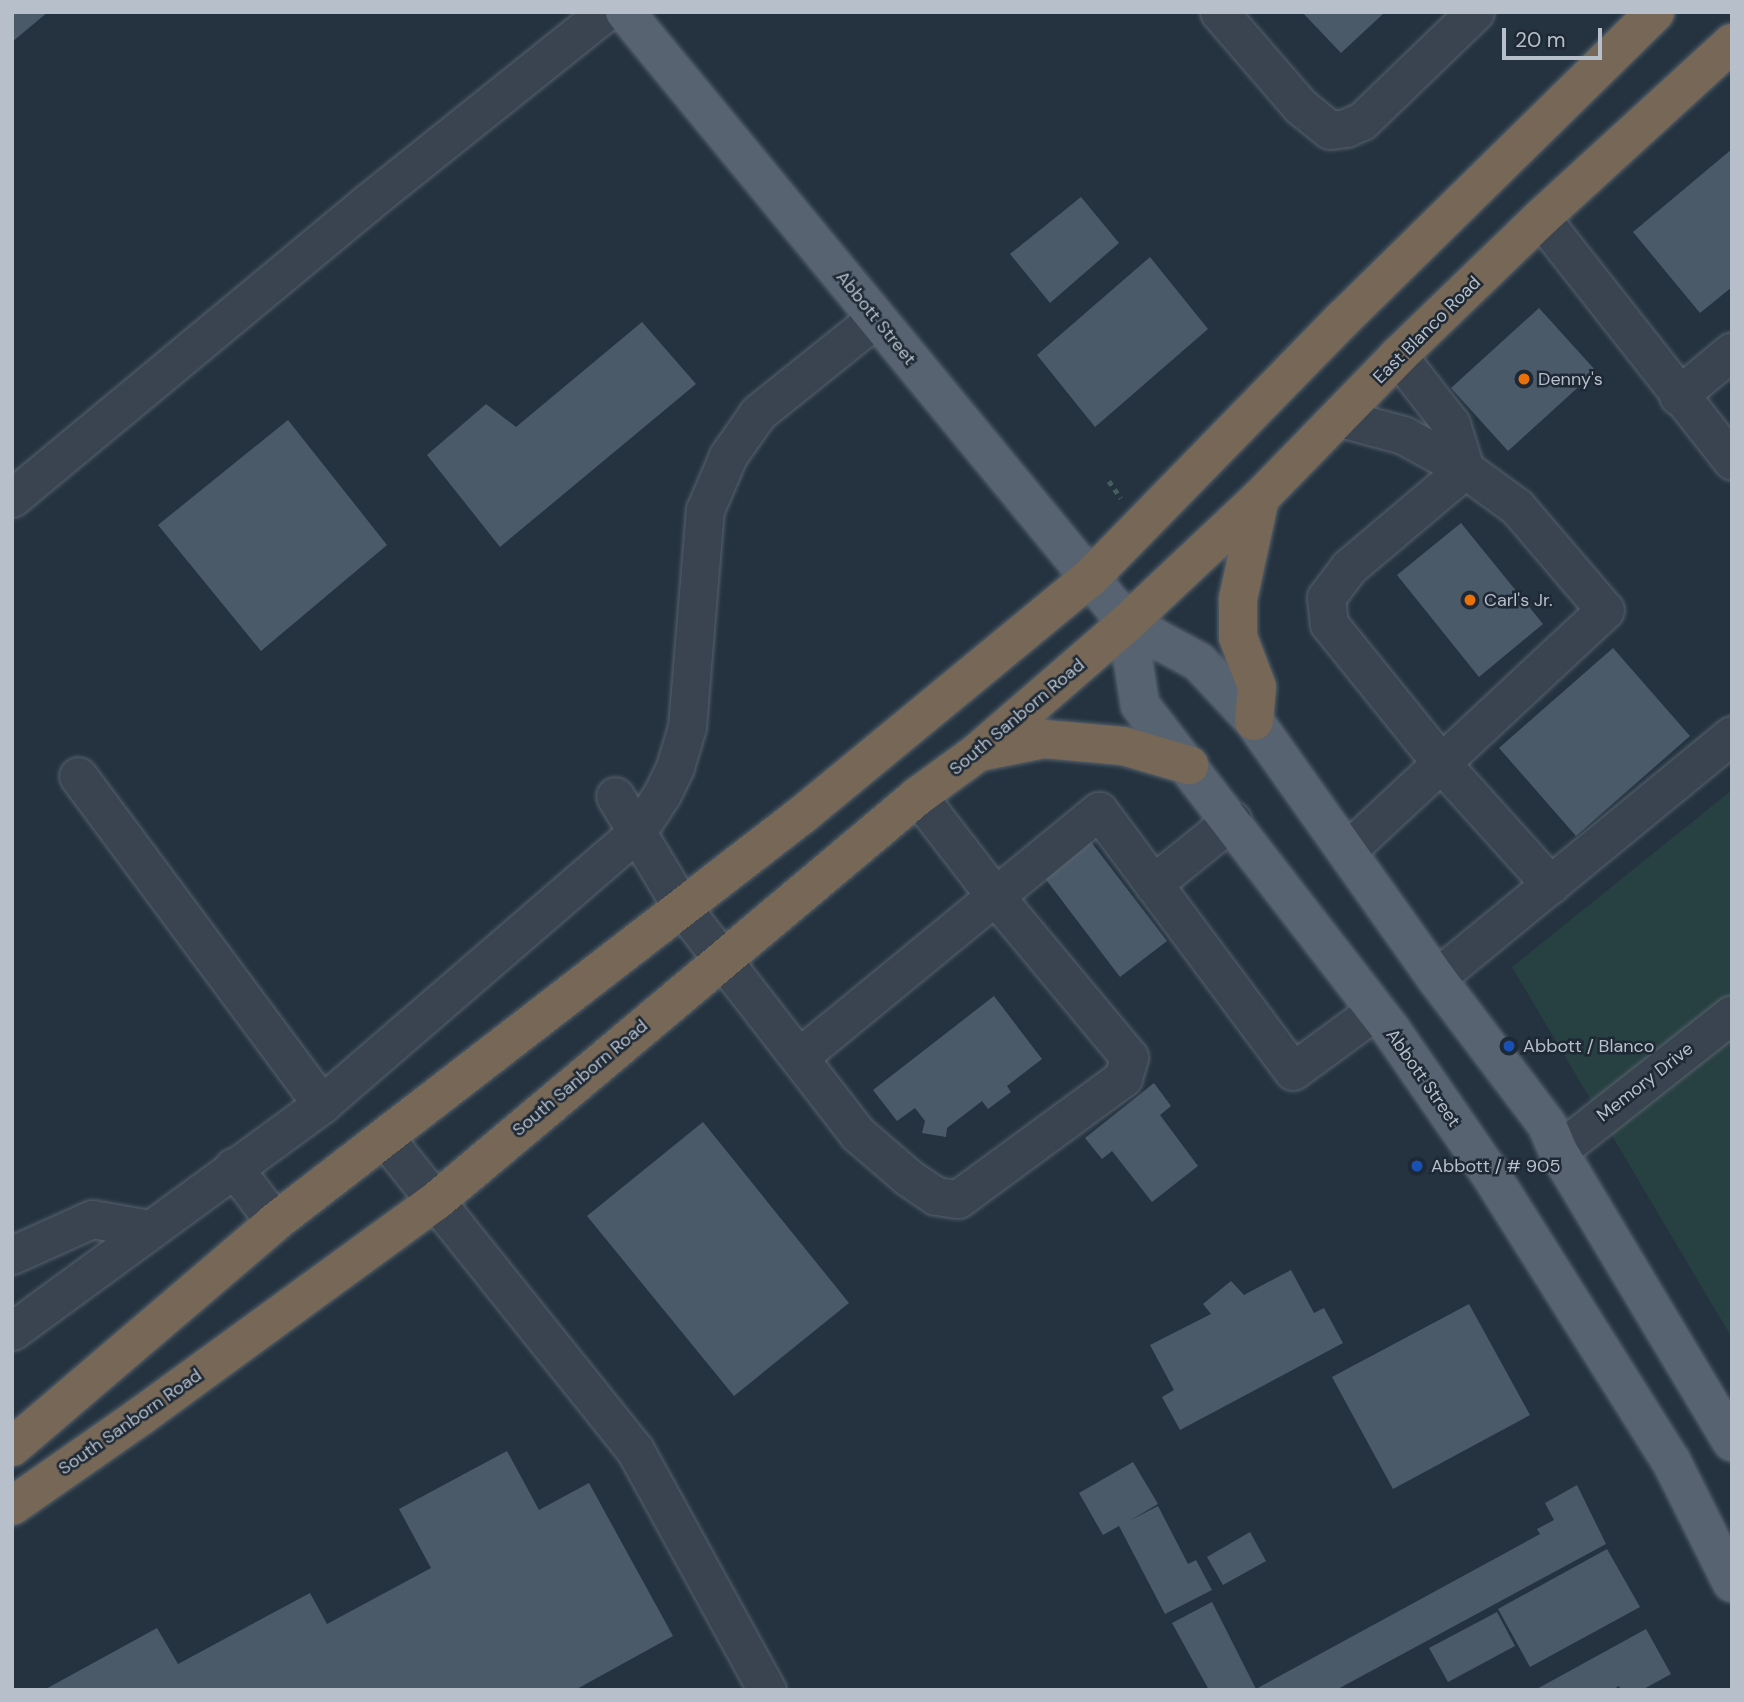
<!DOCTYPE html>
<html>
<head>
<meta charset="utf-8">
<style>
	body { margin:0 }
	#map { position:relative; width:1744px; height:1702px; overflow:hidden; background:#253340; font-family:"DM Sans",sans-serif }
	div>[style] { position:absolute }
	.green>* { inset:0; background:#274041 }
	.building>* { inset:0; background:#4b5a69 }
	.path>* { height:4.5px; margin-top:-2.25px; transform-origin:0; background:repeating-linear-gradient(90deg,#455d5e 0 5px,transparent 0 10px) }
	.roads { filter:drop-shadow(0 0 2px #57626d) drop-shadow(0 0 2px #57626d) }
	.minor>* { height:37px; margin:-18.5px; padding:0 18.5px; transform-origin:18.5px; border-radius:18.5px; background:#394450 }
	.major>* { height:38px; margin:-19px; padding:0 19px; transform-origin:19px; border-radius:19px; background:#576370 }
	.highway>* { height:38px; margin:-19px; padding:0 19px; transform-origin:19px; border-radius:19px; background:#766756 }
	.dots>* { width:19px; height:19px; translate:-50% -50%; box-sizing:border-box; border:4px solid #1e2935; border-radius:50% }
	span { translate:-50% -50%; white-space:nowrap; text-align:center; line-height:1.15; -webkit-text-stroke:5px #1e2935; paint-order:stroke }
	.street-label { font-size:18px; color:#b6bfca }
	.poi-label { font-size:18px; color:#b6bfca }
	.left { translate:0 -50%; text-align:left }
	.frame { position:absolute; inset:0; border:14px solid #b6bfca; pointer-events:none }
	.scale { position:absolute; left:1502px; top:28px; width:100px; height:32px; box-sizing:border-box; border:4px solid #b6bfca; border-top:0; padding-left:9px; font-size:21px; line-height:24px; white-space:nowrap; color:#b6bfca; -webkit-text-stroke:5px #1e2935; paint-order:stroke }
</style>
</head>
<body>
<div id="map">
	<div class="green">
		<i style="clip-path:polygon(1732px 790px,1732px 1338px,1512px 967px)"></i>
	</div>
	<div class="building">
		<i style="clip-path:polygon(12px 12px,48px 12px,12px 42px)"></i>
		<i style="clip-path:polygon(1302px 12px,1385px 12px,1341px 53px)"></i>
		<i style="clip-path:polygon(1732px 149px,1732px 287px,1700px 313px,1633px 232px)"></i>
		<i style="clip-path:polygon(1081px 197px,1119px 243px,1050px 303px,1010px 254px)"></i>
		<i style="clip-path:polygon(1150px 257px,1208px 329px,1095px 427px,1037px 355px)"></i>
		<i style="clip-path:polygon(1539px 308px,1596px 371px,1508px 451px,1451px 388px)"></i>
		<i style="clip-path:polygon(642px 322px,696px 384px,500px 547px,427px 455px,486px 404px,516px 427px)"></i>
		<i style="clip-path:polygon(288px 420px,387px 545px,261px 651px,158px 525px)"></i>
		<i style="clip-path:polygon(1461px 523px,1543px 624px,1479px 677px,1397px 575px)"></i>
		<i style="clip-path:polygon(1613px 648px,1690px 736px,1576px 836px,1499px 748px)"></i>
		<i style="clip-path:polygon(1088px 838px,1167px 941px,1120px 977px,1041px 873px)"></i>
		<i style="clip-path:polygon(994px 996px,1042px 1059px,1007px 1086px,1011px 1092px,988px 1109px,982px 1101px,947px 1128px,946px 1137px,922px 1133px,925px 1121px,915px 1108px,897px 1121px,873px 1090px)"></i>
		<i style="clip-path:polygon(1154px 1083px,1171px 1106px,1160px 1115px,1198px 1166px,1152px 1202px,1112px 1151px,1102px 1159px,1085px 1138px)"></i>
		<i style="clip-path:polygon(703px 1122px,849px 1303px,734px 1396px,587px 1216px)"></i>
		<i style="clip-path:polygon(1291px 1270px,1314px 1313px,1324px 1308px,1343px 1343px,1180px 1430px,1162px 1397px,1174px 1390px,1150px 1345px,1211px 1314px,1203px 1304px,1231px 1281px,1244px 1295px)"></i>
		<i style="clip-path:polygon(1469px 1304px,1530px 1415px,1393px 1489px,1332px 1377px)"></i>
		<i style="clip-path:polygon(507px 1451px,539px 1510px,589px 1483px,673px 1636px,575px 1690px,44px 1690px,157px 1628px,178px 1664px,310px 1593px,327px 1624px,431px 1568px,399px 1509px)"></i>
		<i style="clip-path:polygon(1133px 1462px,1158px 1504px,1129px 1521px,1158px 1506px,1188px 1564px,1196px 1560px,1212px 1590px,1165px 1614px,1119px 1526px,1103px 1535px,1079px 1493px)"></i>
		<i style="clip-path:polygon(1577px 1485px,1606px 1544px,1336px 1690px,1209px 1690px,1172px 1623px,1212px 1602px,1256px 1689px,1540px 1534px,1537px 1529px,1554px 1520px,1545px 1503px)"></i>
		<i style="clip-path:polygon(1250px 1532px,1266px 1561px,1223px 1585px,1207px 1557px)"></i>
		<i style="clip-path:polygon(1607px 1549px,1640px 1607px,1530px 1667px,1498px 1609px)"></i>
		<i style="clip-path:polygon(1497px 1612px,1515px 1646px,1448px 1682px,1429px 1648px)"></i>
		<i style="clip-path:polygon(1646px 1629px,1671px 1674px,1642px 1690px,1621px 1690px,1619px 1686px,1612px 1690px,1535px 1690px)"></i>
	</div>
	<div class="path">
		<i style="left:1109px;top:481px;width:21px;rotate:55deg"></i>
	</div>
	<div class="roads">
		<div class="minor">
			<i style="left:1219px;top:12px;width:124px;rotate:49.2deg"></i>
			<i style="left:1300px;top:106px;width:38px;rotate:39deg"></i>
			<i style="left:1330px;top:130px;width:16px;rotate:-7deg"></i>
			<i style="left:1346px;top:128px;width:17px;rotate:-24deg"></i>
			<i style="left:1362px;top:121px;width:157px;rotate:-44deg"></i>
			<i style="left:1541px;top:218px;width:309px;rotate:51.8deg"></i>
			<i style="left:1398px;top:356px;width:86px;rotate:52.1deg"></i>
			<i style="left:1451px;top:424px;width:47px;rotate:72.7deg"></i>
			<i style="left:1678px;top:396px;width:70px;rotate:-39.8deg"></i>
			<i style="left:1340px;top:418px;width:65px;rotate:15.1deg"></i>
			<i style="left:1403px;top:435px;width:71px;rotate:28.7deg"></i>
			<i style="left:1465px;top:469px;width:64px;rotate:36.2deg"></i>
			<i style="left:1517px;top:507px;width:135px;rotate:49.5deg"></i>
			<i style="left:1605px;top:610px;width:352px;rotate:137deg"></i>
			<i style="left:1465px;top:469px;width:152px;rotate:139.8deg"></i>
			<i style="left:1349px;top:567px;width:38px;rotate:127deg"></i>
			<i style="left:1326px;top:597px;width:27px;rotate:84deg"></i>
			<i style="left:1329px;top:624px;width:179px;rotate:51.1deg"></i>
			<i style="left:1441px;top:763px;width:164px;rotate:48deg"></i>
			<i style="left:12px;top:498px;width:462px;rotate:-39.7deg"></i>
			<i style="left:367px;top:203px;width:305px;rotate:-38.7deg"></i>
			<i style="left:78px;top:776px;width:409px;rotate:53.4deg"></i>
			<i style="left:615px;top:796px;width:128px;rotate:59deg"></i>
			<i style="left:681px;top:906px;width:289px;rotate:52.2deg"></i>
			<i style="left:858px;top:1134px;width:67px;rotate:40.8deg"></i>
			<i style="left:909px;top:1178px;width:32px;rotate:34deg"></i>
			<i style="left:936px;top:1196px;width:22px;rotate:8deg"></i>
			<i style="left:958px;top:1199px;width:205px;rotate:-36.3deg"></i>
			<i style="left:1123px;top:1078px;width:22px;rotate:-74deg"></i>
			<i style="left:1129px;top:1057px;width:209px;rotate:-129.8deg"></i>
			<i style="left:995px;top:896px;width:126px;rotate:-127.6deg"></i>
			<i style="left:1153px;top:884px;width:102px;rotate:-39deg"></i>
			<i style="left:1436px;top:978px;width:383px;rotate:-39.4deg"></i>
			<i style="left:799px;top:1057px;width:388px;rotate:-39.4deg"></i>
			<i style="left:1099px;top:811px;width:324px;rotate:53.3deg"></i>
			<i style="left:1293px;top:1071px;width:103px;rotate:-36.3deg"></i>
			<i style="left:385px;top:1138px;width:400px;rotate:51.3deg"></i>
			<i style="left:635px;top:1450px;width:274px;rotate:61.2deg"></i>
			<i style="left:1558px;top:1151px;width:221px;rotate:-38.2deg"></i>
			<i style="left:233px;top:1167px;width:69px;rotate:52.6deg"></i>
			<i style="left:12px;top:1255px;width:88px;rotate:-24.2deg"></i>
			<i style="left:92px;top:1219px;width:58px;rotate:10deg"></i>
			<i style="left:12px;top:1331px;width:384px;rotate:-36.2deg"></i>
			<i style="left:322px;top:1104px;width:416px;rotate:-40.8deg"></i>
			<i style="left:637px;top:832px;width:45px;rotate:-56.7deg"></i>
			<i style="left:662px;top:794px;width:30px;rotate:-64deg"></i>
			<i style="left:675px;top:767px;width:42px;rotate:-73.3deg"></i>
			<i style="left:687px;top:727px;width:218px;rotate:-85.3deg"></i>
			<i style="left:705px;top:510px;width:59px;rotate:-66.9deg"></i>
			<i style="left:728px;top:456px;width:52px;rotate:-55.1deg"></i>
			<i style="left:758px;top:413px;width:151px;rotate:-38.8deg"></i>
		</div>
		<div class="major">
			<i style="left:625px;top:12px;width:791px;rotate:50.59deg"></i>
			<i style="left:1127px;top:623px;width:82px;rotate:28.4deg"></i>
			<i style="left:1199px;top:662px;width:81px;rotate:47deg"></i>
			<i style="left:1254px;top:721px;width:315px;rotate:54.7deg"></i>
			<i style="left:1436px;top:978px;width:184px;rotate:52.9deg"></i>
			<i style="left:1547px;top:1125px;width:28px;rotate:67deg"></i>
			<i style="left:1558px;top:1151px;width:339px;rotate:59.1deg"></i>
			<i style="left:1127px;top:623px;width:83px;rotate:81deg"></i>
			<i style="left:1140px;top:705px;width:411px;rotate:52.3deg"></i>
			<i style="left:1391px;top:1030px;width:169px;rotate:55.4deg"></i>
			<i style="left:1487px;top:1169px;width:345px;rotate:57.8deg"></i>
			<i style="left:1671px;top:1461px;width:136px;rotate:63.4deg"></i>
		</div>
		<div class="highway">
			<i style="left:1254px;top:721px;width:34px;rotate:-85deg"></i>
			<i style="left:1257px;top:687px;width:53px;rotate:-110.8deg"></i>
			<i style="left:1238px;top:637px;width:38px;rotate:-90deg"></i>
			<i style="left:1238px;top:599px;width:103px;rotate:-77.7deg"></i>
			<i style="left:979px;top:752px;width:66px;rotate:-11.3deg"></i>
			<i style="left:1044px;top:739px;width:79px;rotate:5.1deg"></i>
			<i style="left:1123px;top:746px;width:69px;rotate:16.1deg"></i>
			<i style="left:12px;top:1447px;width:346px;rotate:-40.5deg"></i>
			<i style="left:275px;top:1222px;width:666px;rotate:-37.68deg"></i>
			<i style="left:802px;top:815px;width:373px;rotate:-39.5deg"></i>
			<i style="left:1090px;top:578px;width:363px;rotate:-45.7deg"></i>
			<i style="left:1344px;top:318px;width:436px;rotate:-44.5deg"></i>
			<i style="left:12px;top:1506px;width:157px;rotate:-34.9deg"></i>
			<i style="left:141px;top:1416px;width:365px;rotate:-36.1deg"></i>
			<i style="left:436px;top:1201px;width:630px;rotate:-40.04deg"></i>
			<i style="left:918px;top:796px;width:73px;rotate:-36.1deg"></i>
			<i style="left:977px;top:753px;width:198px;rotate:-40.9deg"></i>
			<i style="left:1127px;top:623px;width:183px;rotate:-43.2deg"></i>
			<i style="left:1260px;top:498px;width:198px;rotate:-45.8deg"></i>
			<i style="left:1398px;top:356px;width:199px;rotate:-44deg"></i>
			<i style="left:1541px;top:218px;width:259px;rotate:-42.5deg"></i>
		</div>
	</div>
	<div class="dots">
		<i style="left:1524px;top:379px;background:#e8710a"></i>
		<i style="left:1470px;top:600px;background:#e8710a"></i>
		<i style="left:1509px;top:1046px;background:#1a4fb4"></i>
		<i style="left:1417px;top:1166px;background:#1a4fb4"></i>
	</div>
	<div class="street-label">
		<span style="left:876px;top:318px;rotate:51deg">Abbott Street</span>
		<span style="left:1427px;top:330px;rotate:-45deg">East Blanco Road</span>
		<span style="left:1017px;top:717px;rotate:-40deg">South Sanborn Road</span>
		<span style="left:580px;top:1078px;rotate:-40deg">South Sanborn Road</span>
		<span style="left:1423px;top:1078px;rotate:55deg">Abbott Street</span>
		<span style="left:1645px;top:1082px;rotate:-38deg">Memory Drive</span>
		<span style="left:130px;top:1422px;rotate:-35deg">South Sanborn Road</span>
	</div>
	<div class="poi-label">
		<span class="left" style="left:1538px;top:379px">Denny's</span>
		<span class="left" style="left:1484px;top:600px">Carl's Jr.</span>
		<span class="left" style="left:1523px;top:1046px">Abbott / Blanco</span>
		<span class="left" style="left:1431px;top:1166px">Abbott / # 905</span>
	</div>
	<div class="frame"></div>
	<div class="scale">20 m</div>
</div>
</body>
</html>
